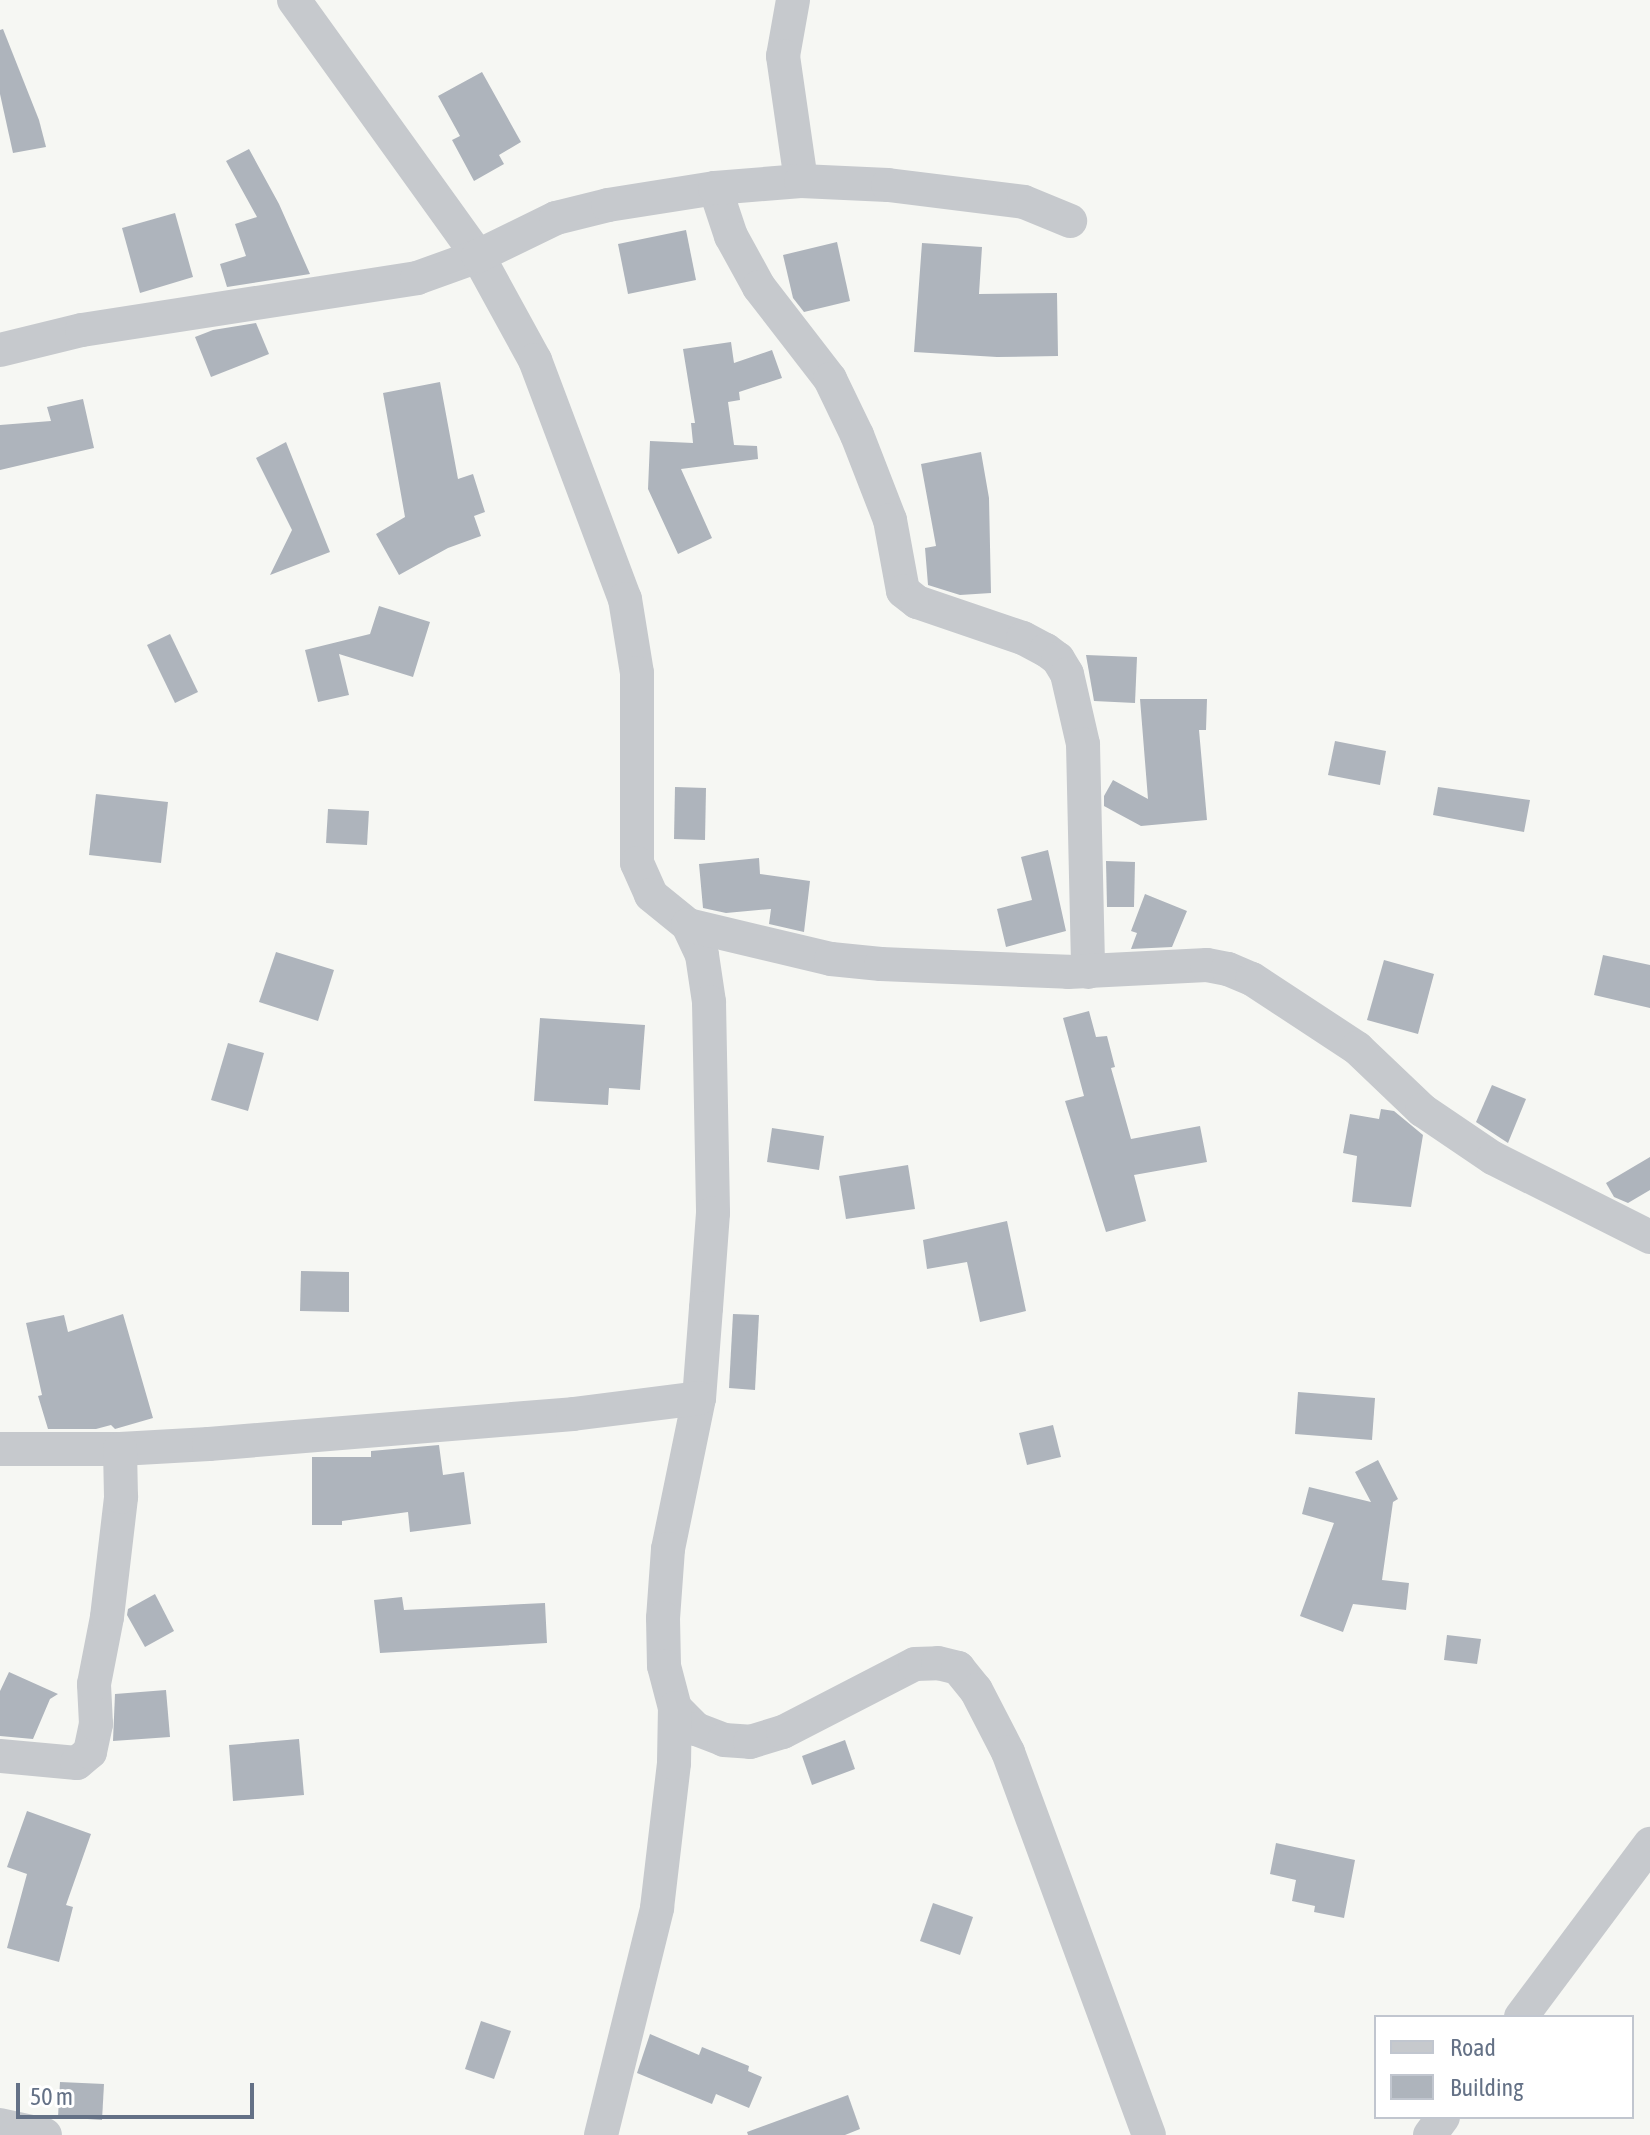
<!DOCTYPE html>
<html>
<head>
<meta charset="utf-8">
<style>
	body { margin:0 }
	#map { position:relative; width:1650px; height:2135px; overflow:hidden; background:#f6f7f3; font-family:"Asap Condensed",sans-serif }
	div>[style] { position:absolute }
	.building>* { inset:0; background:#aeb4bc }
	.minor>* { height:34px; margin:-17px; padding:0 17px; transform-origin:17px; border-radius:17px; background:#c6c9cd }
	span { translate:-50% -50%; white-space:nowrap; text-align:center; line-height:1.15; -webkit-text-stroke:8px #fff; paint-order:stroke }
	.legend { position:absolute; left:1374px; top:2015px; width:260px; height:104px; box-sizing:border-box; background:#fff; border:2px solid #c1c6cf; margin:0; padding:10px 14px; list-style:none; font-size:24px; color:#647186 }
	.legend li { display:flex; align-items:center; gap:16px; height:40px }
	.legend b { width:40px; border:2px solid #c1c6cf }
	.scale { position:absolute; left:16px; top:2083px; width:238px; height:36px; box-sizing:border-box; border:4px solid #647186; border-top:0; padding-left:10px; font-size:24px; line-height:28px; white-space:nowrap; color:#647186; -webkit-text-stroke:6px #fff; paint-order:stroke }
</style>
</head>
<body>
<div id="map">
	<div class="building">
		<i style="clip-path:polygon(3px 29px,39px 120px,46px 147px,13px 153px,0 94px,0 30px)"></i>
		<i style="clip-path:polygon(482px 72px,521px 142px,499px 155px,504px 164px,474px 181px,452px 140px,460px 136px,438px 96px)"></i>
		<i style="clip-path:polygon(249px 149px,279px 204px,310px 274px,227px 287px,220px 264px,246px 256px,235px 224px,257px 217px,226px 161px)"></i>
		<i style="clip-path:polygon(175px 213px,193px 277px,140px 293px,122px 228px)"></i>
		<i style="clip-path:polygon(686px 230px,696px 280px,628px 294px,618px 244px)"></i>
		<i style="clip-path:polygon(837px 242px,850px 301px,804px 312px,793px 298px,783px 255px)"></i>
		<i style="clip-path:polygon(922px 243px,982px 247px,979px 294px,1057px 293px,1058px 356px,997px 357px,914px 352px)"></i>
		<i style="clip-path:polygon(256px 323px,269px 354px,211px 377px,195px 337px,213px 330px)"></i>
		<i style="clip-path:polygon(731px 342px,734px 363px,772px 350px,782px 378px,739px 392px,740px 400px,728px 402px,734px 445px,757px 446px,758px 459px,681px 469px,712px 538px,678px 554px,648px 489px,650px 441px,693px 443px,691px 423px,695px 423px,683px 349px)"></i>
		<i style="clip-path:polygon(440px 382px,458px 479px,473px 474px,485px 512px,474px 516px,481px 536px,448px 548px,399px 575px,376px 534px,405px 517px,383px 393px)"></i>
		<i style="clip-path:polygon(83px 399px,94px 448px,0 470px,0 425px,51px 421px,47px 407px)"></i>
		<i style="clip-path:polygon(286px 442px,330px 552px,270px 575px,292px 530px,256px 458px)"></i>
		<i style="clip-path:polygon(981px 452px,989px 498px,991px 593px,960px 595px,928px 585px,925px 548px,936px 546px,921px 464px)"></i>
		<i style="clip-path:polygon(379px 606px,430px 622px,413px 677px,339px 654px,349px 695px,318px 702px,305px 650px,370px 634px)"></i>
		<i style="clip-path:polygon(170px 634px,198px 692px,175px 703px,147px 645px)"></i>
		<i style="clip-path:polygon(1086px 655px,1137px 657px,1135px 703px,1094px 701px)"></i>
		<i style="clip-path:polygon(1140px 699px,1207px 699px,1206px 730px,1199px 730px,1207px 820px,1141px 826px,1104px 806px,1104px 796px,1113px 780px,1148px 799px)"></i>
		<i style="clip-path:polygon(1335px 741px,1386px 751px,1380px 785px,1328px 775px)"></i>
		<i style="clip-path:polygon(675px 787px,706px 788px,705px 840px,674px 839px)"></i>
		<i style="clip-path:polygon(1438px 787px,1530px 800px,1524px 832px,1433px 815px)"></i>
		<i style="clip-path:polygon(96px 794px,168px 802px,161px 863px,89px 855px)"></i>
		<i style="clip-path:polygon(328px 809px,369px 811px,367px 845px,326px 843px)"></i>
		<i style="clip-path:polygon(1048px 850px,1066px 931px,1006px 947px,997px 909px,1032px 900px,1021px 857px)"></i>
		<i style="clip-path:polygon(759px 858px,760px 874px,810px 881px,804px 932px,769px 924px,771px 909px,726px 913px,703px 908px,699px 864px)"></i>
		<i style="clip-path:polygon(1106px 861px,1135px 862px,1134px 907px,1107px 907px)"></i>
		<i style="clip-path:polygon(1145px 894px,1187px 911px,1172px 947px,1131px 949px,1137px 933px,1131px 931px)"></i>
		<i style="clip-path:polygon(276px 952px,334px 970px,318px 1021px,259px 1002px)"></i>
		<i style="clip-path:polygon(1603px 955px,1650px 965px,1650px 1008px,1594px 995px)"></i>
		<i style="clip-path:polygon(1384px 960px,1434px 974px,1418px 1034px,1367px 1020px)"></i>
		<i style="clip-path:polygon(1089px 1011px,1096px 1037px,1107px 1036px,1115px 1067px,1111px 1068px,1131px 1139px,1200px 1126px,1207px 1162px,1134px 1175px,1146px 1221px,1106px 1232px,1065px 1101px,1084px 1096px,1063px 1018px)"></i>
		<i style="clip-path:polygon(540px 1018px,645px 1025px,640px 1090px,609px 1088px,608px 1105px,534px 1101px)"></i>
		<i style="clip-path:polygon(228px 1043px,264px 1053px,248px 1111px,211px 1100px)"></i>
		<i style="clip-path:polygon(1492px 1085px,1526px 1099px,1508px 1143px,1476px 1122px)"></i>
		<i style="clip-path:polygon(1381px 1109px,1394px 1111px,1423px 1135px,1411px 1207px,1352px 1202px,1357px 1156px,1343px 1153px,1350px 1114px,1379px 1119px)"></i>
		<i style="clip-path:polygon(772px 1128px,824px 1136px,819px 1170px,767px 1162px)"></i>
		<i style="clip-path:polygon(1650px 1157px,1650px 1190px,1628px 1203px,1614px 1197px,1606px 1183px)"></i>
		<i style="clip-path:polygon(908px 1165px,915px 1209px,846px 1219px,839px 1176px)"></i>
		<i style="clip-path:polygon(1007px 1221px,1026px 1311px,980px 1322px,967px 1262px,927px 1269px,923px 1240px)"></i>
		<i style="clip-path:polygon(301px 1271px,349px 1272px,349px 1312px,300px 1311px)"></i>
		<i style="clip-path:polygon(123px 1314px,153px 1418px,115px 1429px,111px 1425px,96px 1429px,48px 1429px,38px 1396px,42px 1395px,26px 1323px,64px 1315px,68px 1332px)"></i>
		<i style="clip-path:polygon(733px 1314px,759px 1315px,755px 1390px,729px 1388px)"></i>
		<i style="clip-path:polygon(1298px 1392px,1375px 1398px,1372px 1440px,1295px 1434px)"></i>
		<i style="clip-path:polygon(1053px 1425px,1061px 1457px,1027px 1465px,1019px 1433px)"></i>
		<i style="clip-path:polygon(439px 1445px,443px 1475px,464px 1472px,471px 1524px,410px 1532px,408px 1512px,342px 1521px,342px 1525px,312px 1525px,312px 1457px,371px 1457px,371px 1451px)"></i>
		<i style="clip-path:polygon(1378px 1460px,1398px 1499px,1393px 1502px,1382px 1580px,1409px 1583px,1406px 1610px,1353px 1604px,1343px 1632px,1300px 1616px,1334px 1523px,1302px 1514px,1309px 1487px,1371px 1502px,1355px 1472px)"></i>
		<i style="clip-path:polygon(155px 1594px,174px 1631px,145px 1647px,127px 1615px,128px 1609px)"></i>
		<i style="clip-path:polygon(402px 1597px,404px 1610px,545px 1603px,547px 1643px,380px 1653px,374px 1600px)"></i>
		<i style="clip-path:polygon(1447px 1635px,1481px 1639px,1477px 1664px,1444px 1660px)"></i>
		<i style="clip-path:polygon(9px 1672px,58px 1694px,50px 1699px,33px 1739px,0 1736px,0 1691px)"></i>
		<i style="clip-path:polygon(166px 1690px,170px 1737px,113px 1741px,115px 1694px)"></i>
		<i style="clip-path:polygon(299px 1739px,304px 1795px,233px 1801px,229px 1745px)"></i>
		<i style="clip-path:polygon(845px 1740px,855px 1769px,812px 1785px,802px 1756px)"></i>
		<i style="clip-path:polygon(27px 1811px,91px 1834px,66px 1905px,73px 1907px,59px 1962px,7px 1948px,27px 1874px,7px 1867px)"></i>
		<i style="clip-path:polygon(1276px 1843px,1355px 1860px,1344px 1918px,1314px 1912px,1315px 1906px,1292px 1901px,1296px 1880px,1270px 1874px)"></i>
		<i style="clip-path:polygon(933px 1903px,973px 1917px,960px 1955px,920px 1941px)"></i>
		<i style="clip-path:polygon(481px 2021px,511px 2031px,494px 2079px,465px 2069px)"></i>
		<i style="clip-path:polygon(650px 2034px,699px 2055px,702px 2047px,749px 2066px,748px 2071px,762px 2077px,749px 2108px,716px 2094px,712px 2104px,637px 2073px)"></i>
		<i style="clip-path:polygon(60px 2082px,104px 2084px,102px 2120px,58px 2117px)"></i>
		<i style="clip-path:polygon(848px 2095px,860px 2129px,845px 2135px,748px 2135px,747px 2132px)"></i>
	</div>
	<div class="minor">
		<i style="left:294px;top:0;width:315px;rotate:54.3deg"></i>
		<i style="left:478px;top:256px;width:119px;rotate:61.3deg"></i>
		<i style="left:535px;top:360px;width:255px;rotate:69.4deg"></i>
		<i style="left:625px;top:599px;width:75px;rotate:80.8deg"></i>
		<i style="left:637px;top:673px;width:190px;rotate:90deg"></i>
		<i style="left:637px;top:863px;width:35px;rotate:66deg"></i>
		<i style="left:651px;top:895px;width:48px;rotate:39deg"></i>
		<i style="left:688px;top:925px;width:33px;rotate:65deg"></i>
		<i style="left:702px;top:955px;width:48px;rotate:81.5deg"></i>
		<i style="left:709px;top:1002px;width:211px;rotate:88.9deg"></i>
		<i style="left:713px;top:1213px;width:95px;rotate:94.2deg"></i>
		<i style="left:706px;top:1308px;width:90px;rotate:94.4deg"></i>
		<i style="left:699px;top:1398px;width:154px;rotate:101.6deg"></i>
		<i style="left:668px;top:1549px;width:69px;rotate:94.1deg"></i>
		<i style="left:663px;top:1618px;width:48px;rotate:88.8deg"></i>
		<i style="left:664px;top:1666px;width:43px;rotate:75.3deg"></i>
		<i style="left:675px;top:1708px;width:30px;rotate:45deg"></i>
		<i style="left:696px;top:1729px;width:30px;rotate:21deg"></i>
		<i style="left:724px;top:1740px;width:26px;rotate:4deg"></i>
		<i style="left:750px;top:1742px;width:34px;rotate:-17deg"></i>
		<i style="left:783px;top:1732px;width:148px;rotate:-27.3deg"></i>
		<i style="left:915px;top:1664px;width:23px;rotate:-2deg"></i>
		<i style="left:938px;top:1663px;width:21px;rotate:14deg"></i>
		<i style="left:958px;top:1668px;width:28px;rotate:51deg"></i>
		<i style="left:976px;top:1690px;width:70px;rotate:62.7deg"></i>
		<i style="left:1008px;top:1752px;width:408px;rotate:69.8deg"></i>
		<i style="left:793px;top:0;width:57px;rotate:100.1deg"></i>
		<i style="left:783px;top:56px;width:126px;rotate:81.8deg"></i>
		<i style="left:715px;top:188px;width:51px;rotate:71.6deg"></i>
		<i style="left:731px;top:236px;width:58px;rotate:61.2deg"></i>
		<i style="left:759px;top:287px;width:116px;rotate:52.3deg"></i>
		<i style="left:830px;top:379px;width:62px;rotate:64.3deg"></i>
		<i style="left:857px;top:435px;width:91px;rotate:68.8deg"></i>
		<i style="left:890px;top:520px;width:72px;rotate:79.6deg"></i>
		<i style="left:903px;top:591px;width:18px;rotate:38deg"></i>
		<i style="left:917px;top:602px;width:112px;rotate:18.8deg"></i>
		<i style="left:1023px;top:638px;width:26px;rotate:28deg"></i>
		<i style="left:1046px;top:650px;width:15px;rotate:37deg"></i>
		<i style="left:1058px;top:659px;width:17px;rotate:59deg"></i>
		<i style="left:1067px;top:674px;width:72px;rotate:77.1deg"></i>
		<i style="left:1083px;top:744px;width:228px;rotate:88.7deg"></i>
		<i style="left:0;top:350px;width:84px;rotate:-13.7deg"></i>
		<i style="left:82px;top:330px;width:339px;rotate:-8.8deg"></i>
		<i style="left:417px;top:278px;width:65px;rotate:-19.8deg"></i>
		<i style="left:478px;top:256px;width:87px;rotate:-26deg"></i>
		<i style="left:556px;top:218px;width:54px;rotate:-14deg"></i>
		<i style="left:608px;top:205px;width:108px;rotate:-9deg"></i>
		<i style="left:715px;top:188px;width:86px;rotate:-4.7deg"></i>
		<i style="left:801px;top:181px;width:87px;rotate:2.6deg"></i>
		<i style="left:888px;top:185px;width:137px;rotate:7.1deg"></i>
		<i style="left:1024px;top:202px;width:50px;rotate:22.4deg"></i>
		<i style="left:688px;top:925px;width:147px;rotate:13.4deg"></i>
		<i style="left:831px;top:959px;width:50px;rotate:5.7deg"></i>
		<i style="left:881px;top:964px;width:187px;rotate:2.4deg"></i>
		<i style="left:1068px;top:972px;width:139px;rotate:-2.9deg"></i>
		<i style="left:1207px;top:965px;width:21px;rotate:11deg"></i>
		<i style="left:1228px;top:969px;width:26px;rotate:23deg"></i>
		<i style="left:1252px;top:979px;width:126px;rotate:33.3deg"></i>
		<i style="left:1357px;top:1048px;width:90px;rotate:43.6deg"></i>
		<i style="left:1422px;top:1110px;width:86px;rotate:34.1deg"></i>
		<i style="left:1493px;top:1158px;width:176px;rotate:26.7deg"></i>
		<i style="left:0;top:1449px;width:120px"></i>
		<i style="left:120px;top:1449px;width:89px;rotate:-3.2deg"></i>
		<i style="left:209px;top:1444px;width:365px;rotate:-4.7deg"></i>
		<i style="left:573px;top:1414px;width:127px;rotate:-7.2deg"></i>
		<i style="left:0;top:1756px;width:77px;rotate:5.2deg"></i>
		<i style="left:77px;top:1763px;width:17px;rotate:-40deg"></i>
		<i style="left:90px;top:1752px;width:29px;rotate:-78deg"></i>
		<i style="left:96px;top:1724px;width:40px;rotate:-92.9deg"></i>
		<i style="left:94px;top:1684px;width:68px;rotate:-79deg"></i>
		<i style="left:107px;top:1617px;width:121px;rotate:-83.3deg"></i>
		<i style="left:121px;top:1497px;width:48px;rotate:-91.2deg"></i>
		<i style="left:1521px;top:2017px;width:216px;rotate:-53.3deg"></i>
		<i style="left:0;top:2125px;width:46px;rotate:12.5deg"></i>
		<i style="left:601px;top:2135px;width:234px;rotate:-76.1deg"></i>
		<i style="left:657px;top:1908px;width:146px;rotate:-83.3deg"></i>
		<i style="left:674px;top:1763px;width:55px;rotate:-89deg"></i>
		<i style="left:1430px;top:2135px;width:22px;rotate:-54deg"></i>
	</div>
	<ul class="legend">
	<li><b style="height:10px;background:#c6c9cd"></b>Road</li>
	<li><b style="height:22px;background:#aeb4bc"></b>Building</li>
	</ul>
	<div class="scale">50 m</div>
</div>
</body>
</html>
